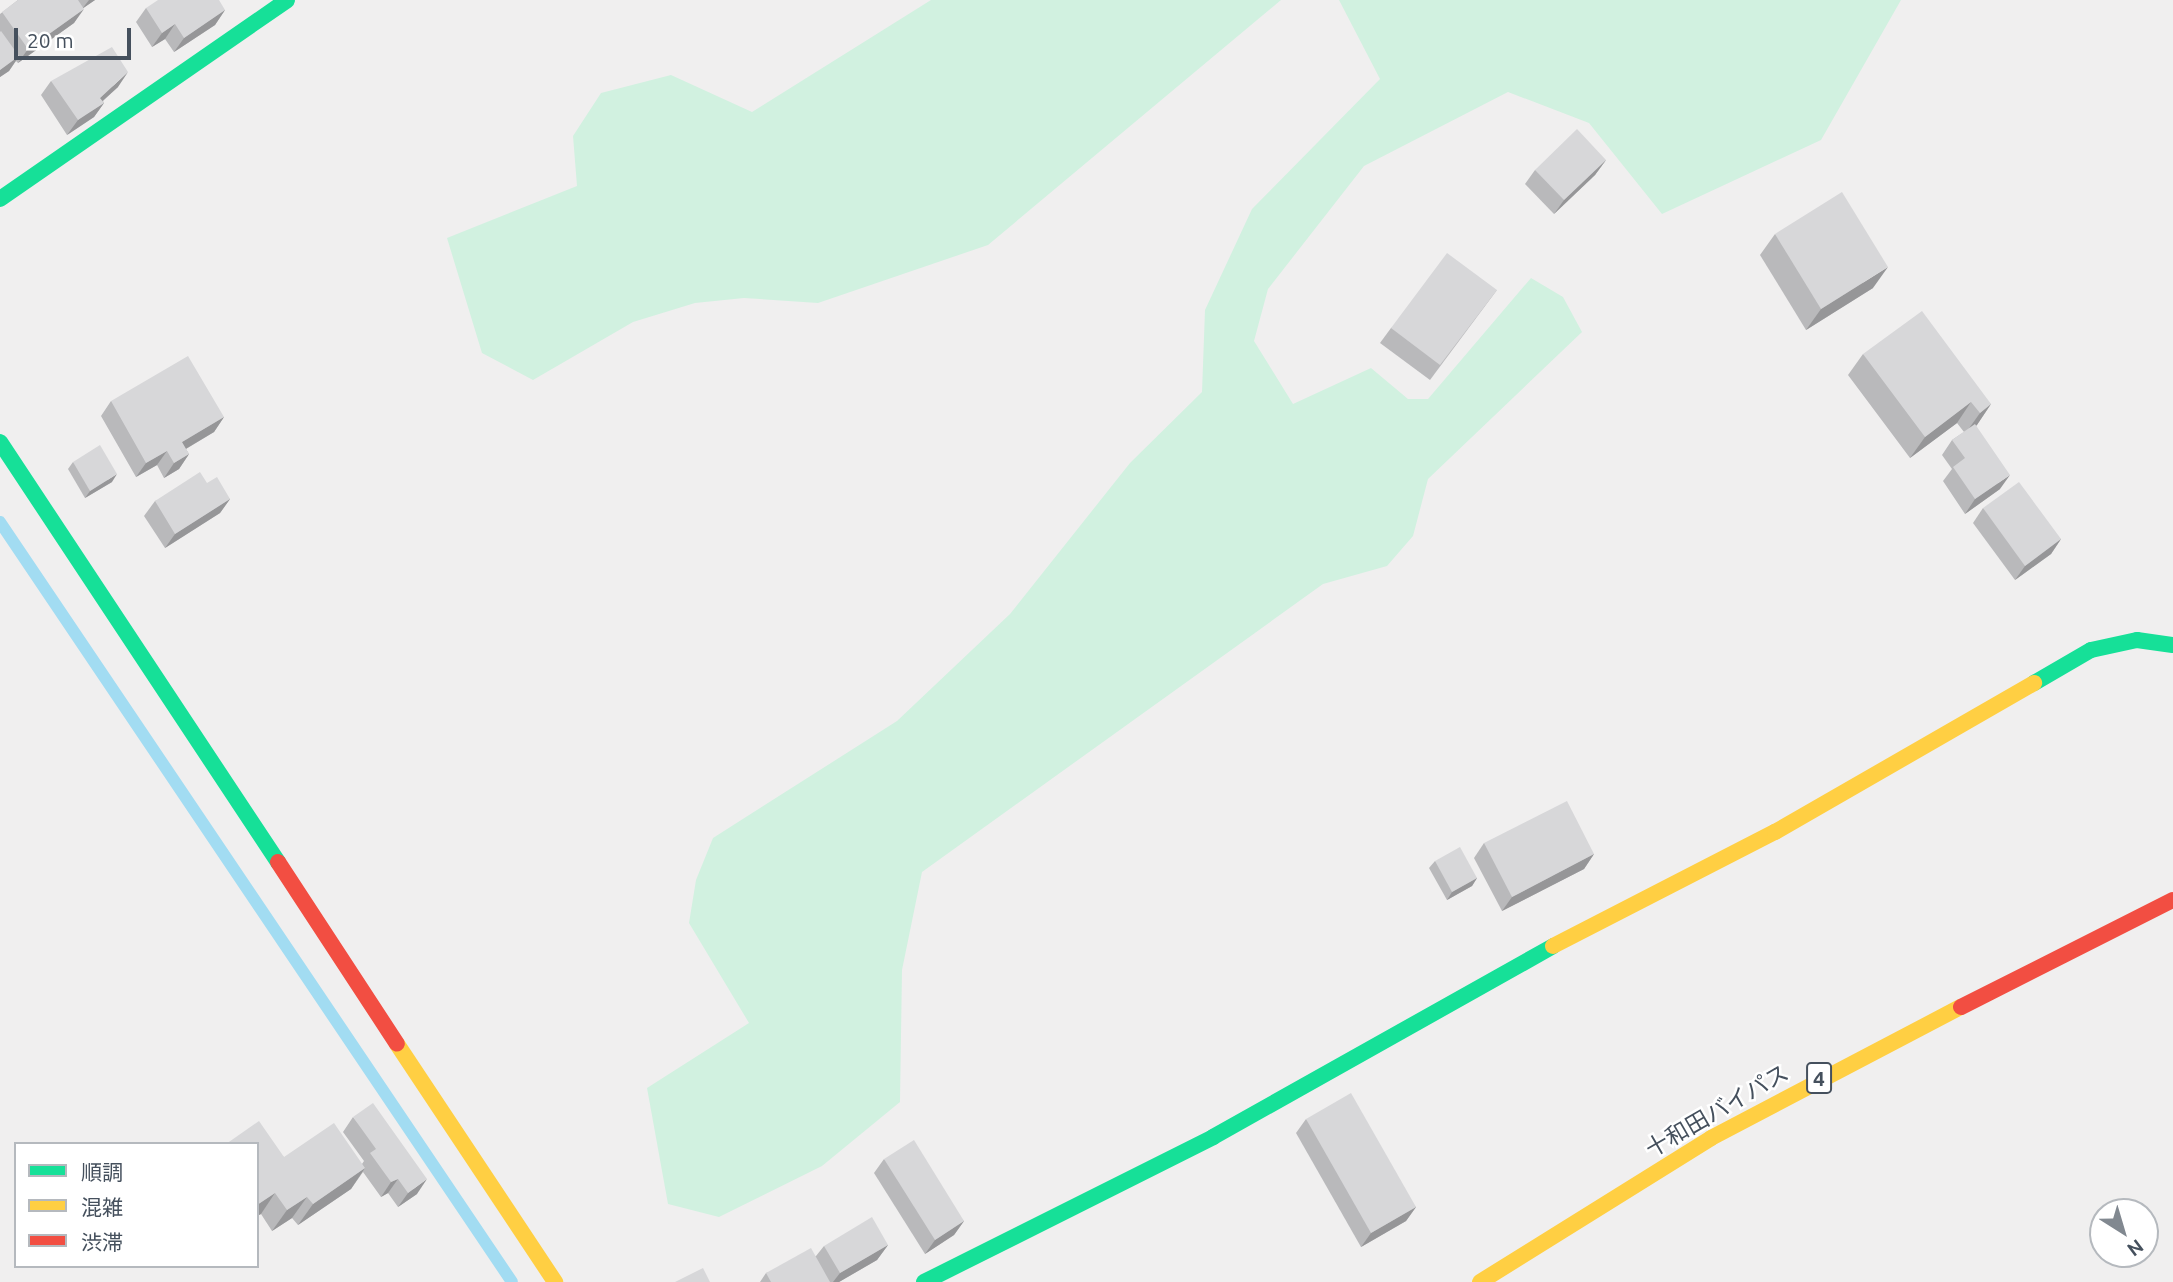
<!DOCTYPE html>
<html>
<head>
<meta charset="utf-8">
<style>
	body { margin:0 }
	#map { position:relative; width:2173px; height:1282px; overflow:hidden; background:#f0efef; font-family:Ubuntu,"Noto Sans JP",sans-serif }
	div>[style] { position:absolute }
	.green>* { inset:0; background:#d1f1e0 }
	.stream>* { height:12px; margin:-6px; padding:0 6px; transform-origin:6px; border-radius:6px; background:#a2dcf2 }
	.fast>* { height:16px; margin:-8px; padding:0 8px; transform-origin:8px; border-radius:8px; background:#16e098 }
	.slow>* { height:16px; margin:-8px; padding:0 8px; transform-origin:8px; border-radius:8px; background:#ffcf43 }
	.jam>* { height:16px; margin:-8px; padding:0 8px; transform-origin:8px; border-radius:8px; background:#f24e42 }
	.wall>* { inset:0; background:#b9b9bb }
	.shaded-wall>* { inset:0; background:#969698 }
	.building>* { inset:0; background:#d7d7d9 }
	span { translate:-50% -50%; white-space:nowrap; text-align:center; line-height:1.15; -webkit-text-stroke:5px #fff; paint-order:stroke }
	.shield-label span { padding:2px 5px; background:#fff; border:2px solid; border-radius:5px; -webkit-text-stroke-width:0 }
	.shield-label { font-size:21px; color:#45505d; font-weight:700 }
	.street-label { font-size:23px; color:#45505d }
	.legend { position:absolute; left:14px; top:1142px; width:245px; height:126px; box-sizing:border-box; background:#fff; border:2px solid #b5b9be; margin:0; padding:9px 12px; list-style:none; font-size:21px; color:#45505d }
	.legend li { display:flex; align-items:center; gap:14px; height:35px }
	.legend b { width:35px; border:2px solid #b5b9be }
	.north { position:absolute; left:2089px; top:1198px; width:70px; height:70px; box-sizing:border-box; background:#fff; border:2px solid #b5b9be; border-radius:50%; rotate:143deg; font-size:19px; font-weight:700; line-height:28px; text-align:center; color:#45505d }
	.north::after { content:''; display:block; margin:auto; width:24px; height:32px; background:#818890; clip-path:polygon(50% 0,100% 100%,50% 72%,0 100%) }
	.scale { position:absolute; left:14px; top:28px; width:117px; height:32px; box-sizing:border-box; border:4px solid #45505d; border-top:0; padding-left:9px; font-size:21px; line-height:24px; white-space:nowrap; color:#45505d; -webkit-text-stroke:5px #fff; paint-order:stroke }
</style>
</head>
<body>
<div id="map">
	<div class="green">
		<i style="clip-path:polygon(931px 0,1281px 0,988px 245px,818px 303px,744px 298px,695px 303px,633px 322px,533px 380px,482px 353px,447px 238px,577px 186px,573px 136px,601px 93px,671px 75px,752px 112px)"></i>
		<i style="clip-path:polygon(1339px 0,1901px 0,1821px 140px,1662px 214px,1589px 123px,1508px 92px,1364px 166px,1268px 289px,1254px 341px,1293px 404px,1371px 368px,1408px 399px,1428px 399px,1531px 278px,1563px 297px,1582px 332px,1428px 479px,1413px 536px,1387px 566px,1323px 584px,922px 872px,902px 970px,900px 1102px,822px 1166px,719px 1217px,668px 1204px,647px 1088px,749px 1023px,689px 923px,696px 880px,713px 838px,897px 721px,1010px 614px,1130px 463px,1202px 392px,1205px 310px,1252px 209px,1380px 79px)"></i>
	</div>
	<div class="stream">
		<i style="left:0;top:522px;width:916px;rotate:56.03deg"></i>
	</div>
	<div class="fast">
		<i style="left:0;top:199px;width:349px;rotate:-34.7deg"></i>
		<i style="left:0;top:442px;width:504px;rotate:56.5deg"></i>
		<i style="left:2034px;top:683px;width:66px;rotate:-30.1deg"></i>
		<i style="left:2091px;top:650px;width:47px;rotate:-12.3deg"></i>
		<i style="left:2137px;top:640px;width:36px;rotate:8deg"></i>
		<i style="left:924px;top:1282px;width:323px;rotate:-26.6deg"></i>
		<i style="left:1213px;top:1137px;width:390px;rotate:-29.3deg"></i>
	</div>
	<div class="slow">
		<i style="left:1553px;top:946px;width:250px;rotate:-27.2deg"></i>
		<i style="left:1775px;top:832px;width:299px;rotate:-29.9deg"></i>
		<i style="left:397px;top:1044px;width:286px;rotate:56.4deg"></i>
		<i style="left:1480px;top:1282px;width:272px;rotate:-31.9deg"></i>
		<i style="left:1711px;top:1138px;width:282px;rotate:-27.7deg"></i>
	</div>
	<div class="jam">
		<i style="left:278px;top:862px;width:217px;rotate:56.8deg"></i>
		<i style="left:1961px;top:1007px;width:237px;rotate:-26.8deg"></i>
	</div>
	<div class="wall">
		<i style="clip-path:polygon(18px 0,95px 0,83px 8px,74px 23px,18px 63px,16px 61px,9px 71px,0 77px,0 14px)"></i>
		<i style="clip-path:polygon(146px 8px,225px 10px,215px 25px,174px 52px,165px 39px,152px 47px,136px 22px)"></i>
		<i style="clip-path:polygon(51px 81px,118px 87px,103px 101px,104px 103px,94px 117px,67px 135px,41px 95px)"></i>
		<i style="clip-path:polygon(1606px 160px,1595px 175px,1554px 214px,1525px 184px,1535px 170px)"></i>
		<i style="clip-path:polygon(1775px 234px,1873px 288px,1806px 330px,1760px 255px)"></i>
		<i style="clip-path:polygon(1497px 290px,1430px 380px,1380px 343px,1391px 328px)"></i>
		<i style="clip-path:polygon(1863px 354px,1991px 404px,1976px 426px,2000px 489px,1965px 514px,1943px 481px,1952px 469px,1942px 455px,1952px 440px,1964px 432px,1957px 423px,1910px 458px,1848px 375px)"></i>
		<i style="clip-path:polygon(111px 401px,224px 417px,214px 432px,186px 449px,189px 454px,179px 469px,164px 478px,157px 465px,136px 477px,101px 416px)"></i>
		<i style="clip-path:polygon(73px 462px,112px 482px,85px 498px,68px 469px)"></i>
		<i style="clip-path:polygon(207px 483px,230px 499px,220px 513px,165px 548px,144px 516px,155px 501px)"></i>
		<i style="clip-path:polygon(1983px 508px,2061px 539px,2051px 554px,2015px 580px,1973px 523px)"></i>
		<i style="clip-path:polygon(1484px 843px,1594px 854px,1584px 869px,1502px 911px,1474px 858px)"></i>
		<i style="clip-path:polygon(1435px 861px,1477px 878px,1472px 886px,1447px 900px,1429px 868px)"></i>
		<i style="clip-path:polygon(353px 1117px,417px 1194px,398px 1207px,388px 1193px,381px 1197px,363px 1172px,351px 1189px,298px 1225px,292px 1218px,272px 1231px,261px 1214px,257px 1216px,257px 1144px,284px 1157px,362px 1164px,364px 1161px,343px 1132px)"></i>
		<i style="clip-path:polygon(1306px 1119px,1416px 1207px,1406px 1221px,1361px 1247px,1296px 1133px)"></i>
		<i style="clip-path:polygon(884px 1159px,964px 1221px,954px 1235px,925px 1254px,874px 1173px)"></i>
		<i style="clip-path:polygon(888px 1245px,877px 1260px,839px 1282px,760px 1282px,766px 1273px,816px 1256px,824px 1246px)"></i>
	</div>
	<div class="shaded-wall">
		<i style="clip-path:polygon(89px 0,95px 0,82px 9px)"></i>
		<i style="clip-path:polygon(84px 9px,74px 23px,18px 63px,28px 49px)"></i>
		<i style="clip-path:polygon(225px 10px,215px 25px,174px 52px,184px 38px)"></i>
		<i style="clip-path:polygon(175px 24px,165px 39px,152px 47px,162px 33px)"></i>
		<i style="clip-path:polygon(19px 56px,9px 71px,0 77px,0 70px)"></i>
		<i style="clip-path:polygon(128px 72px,118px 87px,90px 112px,104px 103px,94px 117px,67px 135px,78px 120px,100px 98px)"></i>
		<i style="clip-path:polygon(1606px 160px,1595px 175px,1554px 214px,1564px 200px)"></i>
		<i style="clip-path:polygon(1888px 267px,1873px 288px,1806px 330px,1821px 309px)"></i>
		<i style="clip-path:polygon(1971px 402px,1957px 423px,1910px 458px,1925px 437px)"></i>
		<i style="clip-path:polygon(1991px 404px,1977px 425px,1965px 434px,1980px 413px)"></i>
		<i style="clip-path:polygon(224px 417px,214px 432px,172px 457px,182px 442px)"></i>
		<i style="clip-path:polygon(167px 451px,157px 465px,136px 477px,146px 463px)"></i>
		<i style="clip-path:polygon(189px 454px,179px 469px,164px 478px,174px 463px)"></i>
		<i style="clip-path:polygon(117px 474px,112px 482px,85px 498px,90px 491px)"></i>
		<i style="clip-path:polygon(2010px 475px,2000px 489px,1965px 514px,1975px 499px)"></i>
		<i style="clip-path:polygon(230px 499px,220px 513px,165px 548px,175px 534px)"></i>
		<i style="clip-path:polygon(2061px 539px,2051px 554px,2015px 580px,2025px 566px)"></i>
		<i style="clip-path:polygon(1594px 854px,1584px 869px,1502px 911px,1512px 897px)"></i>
		<i style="clip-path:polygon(1477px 878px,1472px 886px,1447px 900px,1452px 892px)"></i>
		<i style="clip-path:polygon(365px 1168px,351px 1189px,298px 1225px,313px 1204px)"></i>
		<i style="clip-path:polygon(398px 1179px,388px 1193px,381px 1197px,391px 1182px)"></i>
		<i style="clip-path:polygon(427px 1179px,417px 1194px,398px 1207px,408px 1193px)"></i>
		<i style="clip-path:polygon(275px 1193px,261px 1214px,257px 1216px,257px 1205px)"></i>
		<i style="clip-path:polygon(307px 1197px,292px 1218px,272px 1231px,287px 1210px)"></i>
		<i style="clip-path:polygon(1416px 1207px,1406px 1221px,1361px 1247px,1371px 1233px)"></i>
		<i style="clip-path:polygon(964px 1221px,954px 1235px,925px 1254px,935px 1240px)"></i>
		<i style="clip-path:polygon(888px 1245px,877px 1260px,839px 1282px,833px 1282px,840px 1273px)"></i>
	</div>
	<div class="building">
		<i style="clip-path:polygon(18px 0,78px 0,84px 9px,28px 49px,2px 12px)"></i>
		<i style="clip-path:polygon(158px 0,219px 0,225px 10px,184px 38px,175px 24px,162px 33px,146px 8px)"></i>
		<i style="clip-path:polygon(1px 31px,19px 56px,0 70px,0 32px)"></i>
		<i style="clip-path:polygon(112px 47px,128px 72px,100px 98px,104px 103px,78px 120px,51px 81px)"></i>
		<i style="clip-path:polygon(1577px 129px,1606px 160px,1564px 200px,1535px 170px)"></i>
		<i style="clip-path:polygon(1842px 192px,1888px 267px,1821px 309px,1775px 234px)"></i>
		<i style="clip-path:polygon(1447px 253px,1497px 290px,1440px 365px,1391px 328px)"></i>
		<i style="clip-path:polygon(1922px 311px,1991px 404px,1980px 413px,1971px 402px,1925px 437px,1863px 354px)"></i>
		<i style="clip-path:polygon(188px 356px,224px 417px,182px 442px,189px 454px,174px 463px,167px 451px,146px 463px,111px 401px)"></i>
		<i style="clip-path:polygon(1975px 424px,2010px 475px,1975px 499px,1953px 467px,1965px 458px,1952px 440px)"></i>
		<i style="clip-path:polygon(100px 445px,117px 474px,90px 491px,73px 462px)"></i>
		<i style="clip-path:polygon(200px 472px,207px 483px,217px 477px,230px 499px,175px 534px,155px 501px)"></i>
		<i style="clip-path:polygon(2019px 482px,2061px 539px,2025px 566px,1983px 508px)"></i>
		<i style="clip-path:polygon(1567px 801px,1594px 854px,1512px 897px,1484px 843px)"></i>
		<i style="clip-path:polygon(1460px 847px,1477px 878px,1452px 892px,1435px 861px)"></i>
		<i style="clip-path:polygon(1351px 1093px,1416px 1207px,1371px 1233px,1306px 1119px)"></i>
		<i style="clip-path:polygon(373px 1103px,427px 1179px,408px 1193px,398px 1179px,391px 1182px,370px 1153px,376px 1149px,353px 1117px)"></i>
		<i style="clip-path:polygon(259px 1121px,284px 1157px,334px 1123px,365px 1168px,313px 1204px,307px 1197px,287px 1210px,275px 1193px,257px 1205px,257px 1144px,226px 1144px)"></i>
		<i style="clip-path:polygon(914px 1140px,964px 1221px,935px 1240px,884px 1159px)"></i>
		<i style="clip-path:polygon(872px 1217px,888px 1245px,840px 1273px,824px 1246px)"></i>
		<i style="clip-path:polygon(811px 1248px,830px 1282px,771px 1282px,766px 1273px)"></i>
		<i style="clip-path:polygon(703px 1268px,710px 1282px,675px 1282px)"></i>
	</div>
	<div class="shield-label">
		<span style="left:1819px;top:1078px">4</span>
	</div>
	<div class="street-label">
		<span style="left:1717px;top:1111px;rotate:-30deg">十和田バイパス</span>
	</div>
	<ul class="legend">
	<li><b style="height:9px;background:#16e098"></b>順調</li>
	<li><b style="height:9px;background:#ffcf43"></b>混雑</li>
	<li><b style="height:9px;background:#f24e42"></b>渋滞</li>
	</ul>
	<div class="north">N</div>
	<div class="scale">20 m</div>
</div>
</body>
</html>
